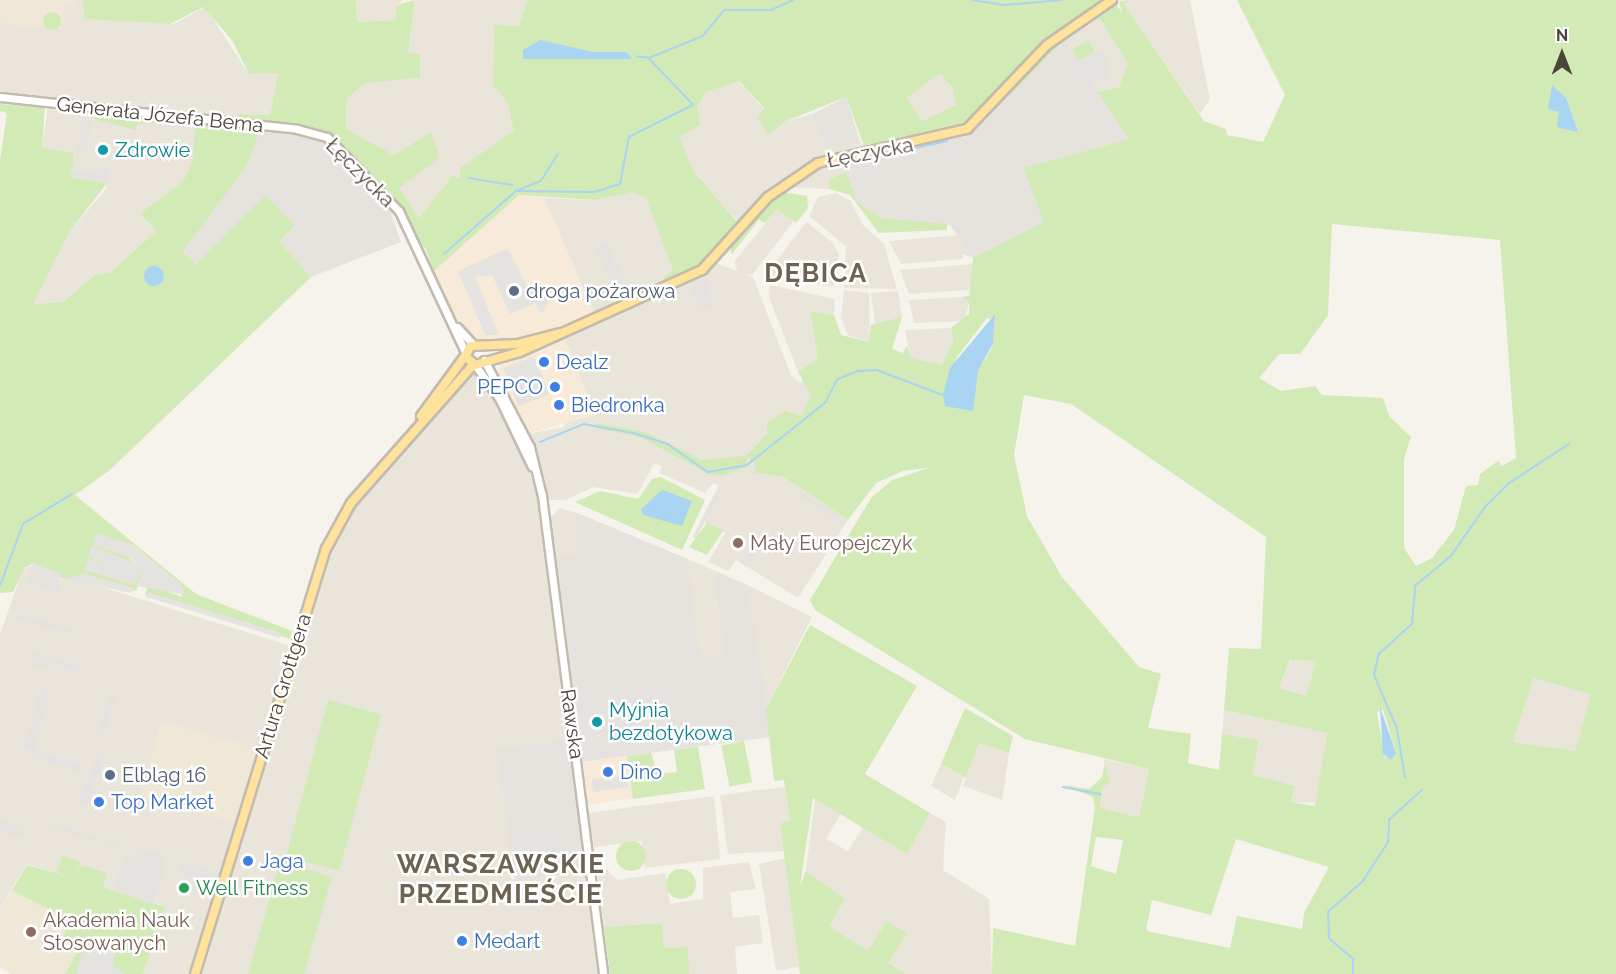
<!DOCTYPE html>
<html>
<head>
<meta charset="utf-8">
<style>
	body { margin:0 }
	#map { position:relative; width:1616px; height:974px; overflow:hidden; background:#f6f3ec; font-family:Raleway,sans-serif }
	div>[style] { position:absolute }
	.residential>* { inset:0; background:#eae5da }
	.commercial>* { inset:0; background:#f7ead8; transform-origin:0 0 }
	.industrial>* { inset:0; background:#e6e2dd; transform-origin:0 0 }
	.education>* { inset:0; background:#efe8d6; transform-origin:0 0 }
	.green>* { inset:0; background:#d2eab5; transform-origin:0 0 }
	.round { border-radius:50% }
	.parking>* { inset:0; background:#e5e3e0; transform-origin:0 0 }
	.water>* { inset:0; background:#a9d4f2 }
	.stream>* { height:1.5px; margin:-0.75px; padding:0 0.75px; transform-origin:0.75px; border-radius:0.75px; background:#a9d4f2 }
	.roads { filter:drop-shadow(2px 0 #c2bbae) drop-shadow(-2px 0 #c2bbae) drop-shadow(0 2px #c2bbae) drop-shadow(0 -2px #c2bbae) }
	.minor>* { height:7px; margin:-3.5px; padding:0 3.5px; transform-origin:3.5px; border-radius:3.5px; background:#fff }
	.major>* { height:8px; margin:-4px; padding:0 4px; transform-origin:4px; border-radius:4px; background:#ffe39c }
	.dots>* { width:16px; height:16px; translate:-50% -50%; box-sizing:border-box; border:3px solid #fff; border-radius:50% }
	span { translate:-50% -50%; white-space:nowrap; text-align:center; line-height:1.15; -webkit-text-stroke:5px #fff; paint-order:stroke }
	.street-label { font-size:20px; color:#4b4439 }
	.culture-label { font-size:20px; color:#0d838f }
	.left { translate:0 -50%; text-align:left }
	.service-label { font-size:20px; color:#4e5e75 }
	.shop-label { font-size:20px; color:#366cbe }
	.right { translate:-100% -50%; text-align:right }
	.education-label { font-size:20px; color:#785e54 }
	.leisure-label { font-size:20px; color:#27864d }
	.district-label { font-size:26px; color:#6e6250; font-weight:700; letter-spacing:1.5px }
	.north { position:absolute; left:1532px; top:24px; width:60px; height:60px; -webkit-text-stroke:4px #fff; paint-order:stroke; rotate:0deg; font-size:16px; font-weight:700; line-height:24px; text-align:center; color:#4b4439 }
	.north::after { content:''; display:block; margin:auto; width:21px; height:27px; background:#4b4439; clip-path:polygon(50% 0,100% 100%,50% 72%,0 100%) }
</style>
</head>
<body>
<div id="map">
	<div class="residential">
		<div style="clip-path:polygon(0 0,83px 0,84px 19px,173px 24px,205px 7px,249px 74px,278px 72px,270px 115px,237px 114px,236px 122px,0 94px)"></div>
		<div style="clip-path:polygon(356px 0,403px 0,397px 5px,397px 20px,357px 22px)"></div>
		<div style="clip-path:polygon(415px 0,527px 0,519px 26px,494px 26px,493px 85px,508px 104px,515px 131px,461px 168px,460px 178px,451px 177px,419px 218px,398px 188px,440px 158px,430px 133px,394px 155px,346px 129px,346px 99px,364px 83px,420px 78px,408px 54px)"></div>
		<div style="clip-path:polygon(1130px 0,1190px 0,1210px 99px,1200px 114px,1124px 4px)"></div>
		<div style="clip-path:polygon(1099px 17px,1129px 64px,1119px 87px,1097px 92px,1063px 40px)"></div>
		<div style="clip-path:polygon(940px 72px,952px 87px,956px 105px,922px 121px,907px 98px)"></div>
		<div style="clip-path:polygon(738px 81px,764px 109px,786px 121px,812px 114px,827px 147px,864px 144px,866px 151px,804px 168px,760px 201px,741px 226px,693px 170px,678px 136px,699px 125px,697px 108px,706px 92px)"></div>
		<div style="clip-path:polygon(48px 105px,195px 122px,193px 159px,183px 182px,140px 213px,156px 231px,111px 272px,95px 275px,63px 302px,32px 304px,70px 231px,106px 189px,106px 183px,70px 177px,74px 153px,42px 148px)"></div>
		<div style="clip-path:polygon(841px 159px,846px 172px,829px 179px,829px 189px,790px 187px,808px 171px)"></div>
		<div style="clip-path:polygon(632px 192px,646px 197px,673px 270px,666px 284px,595px 315px,544px 198px,596px 200px)"></div>
		<div style="clip-path:polygon(836px 193px,850px 200px,863px 225px,884px 244px,897px 289px,844px 288px,846px 246px,809px 216px,818px 197px)"></div>
		<div style="clip-path:polygon(777px 209px,794px 221px,752px 275px,738px 273px,734px 262px)"></div>
		<div style="clip-path:polygon(806px 222px,832px 242px,839px 255px,833px 287px,766px 275px)"></div>
		<div style="clip-path:polygon(958px 235px,973px 258px,963px 254px,963px 259px,901px 264px,889px 241px)"></div>
		<div style="clip-path:polygon(716px 263px,753px 277px,791px 375px,800px 383px,805px 378px,811px 394px,802px 417px,768px 433px,755px 473px,783px 477px,848px 520px,798px 598px,736px 560px,729px 571px,708px 562px,725px 533px,704px 522px,720px 486px,713px 483px,705px 493px,659px 473px,662px 467px,654px 463px,638px 494px,593px 487px,566px 500px,550px 500px,526px 434px,564px 427px,564px 336px)"></div>
		<div style="clip-path:polygon(974px 264px,969px 290px,909px 294px,900px 270px)"></div>
		<div style="clip-path:polygon(770px 285px,835px 299px,834px 315px,810px 311px,818px 358px,798px 372px,769px 297px)"></div>
		<div style="clip-path:polygon(844px 290px,869px 293px,870px 342px,848px 335px,841px 318px)"></div>
		<div style="clip-path:polygon(898px 291px,902px 317px,875px 325px,871px 293px)"></div>
		<div style="clip-path:polygon(961px 297px,969px 302px,965px 321px,914px 323px,909px 300px)"></div>
		<div style="clip-path:polygon(951px 328px,953px 341px,942px 365px,911px 358px,905px 330px)"></div>
		<div style="clip-path:polygon(471px 370px,478px 372px,496px 396px,537px 492px,571px 739px,511px 749px,511px 879px,589px 871px,601px 974px,199px 974px,333px 541px,351px 510px)"></div>
		<div style="clip-path:polygon(559px 508px,575px 512px,576px 556px,553px 558px,550px 519px)"></div>
		<div style="clip-path:polygon(688px 559px,713px 570px,723px 654px,698px 657px)"></div>
		<div style="clip-path:polygon(31px 566px,59px 580px,73px 578px,291px 646px,192px 974px,143px 974px,164px 906px,27px 864px,0 908px,0 634px,23px 569px)"></div>
		<div style="clip-path:polygon(747px 585px,812px 617px,766px 709px,753px 626px)"></div>
		<div style="clip-path:polygon(1291px 660px,1316px 661px,1306px 696px,1279px 688px)"></div>
		<div style="clip-path:polygon(1533px 677px,1591px 694px,1575px 751px,1513px 742px)"></div>
		<div style="clip-path:polygon(1224px 710px,1327px 733px,1325px 745px,1359px 753px,1327px 803px,1291px 802px,1295px 786px,1251px 775px,1259px 740px,1222px 734px)"></div>
		<div style="clip-path:polygon(979px 743px,1009px 753px,1002px 800px,963px 786px)"></div>
		<div style="clip-path:polygon(1103px 759px,1149px 769px,1139px 817px,1100px 808px,1102px 786px,1110px 783px)"></div>
		<div style="clip-path:polygon(941px 764px,964px 777px,955px 800px,931px 786px)"></div>
		<div style="clip-path:polygon(785px 787px,790px 821px,780px 823px,784px 851px,728px 854px,720px 795px)"></div>
		<div style="clip-path:polygon(714px 796px,720px 859px,645px 868px,642px 841px,594px 847px,588px 813px)"></div>
		<div style="clip-path:polygon(815px 799px,841px 814px,826px 839px,848px 851px,863px 827px,907px 854px,930px 813px,946px 822px,943px 870px,989px 899px,992px 974px,906px 974px,888px 963px,906px 933px,868px 951px,828px 926px,845px 899px,806px 871px)"></div>
		<div style="clip-path:polygon(595px 856px,617px 880px,665px 873px,670px 904px,703px 899px,703px 868px,749px 862px,756px 889px,730px 892px,733px 918px,759px 915px,763px 943px,735px 947px,737px 974px,689px 974px,664px 949px,662px 923px,604px 927px)"></div>
		<div style="clip-path:polygon(785px 858px,799px 967px,776px 970px,759px 864px)"></div>
	</div>
	<div class="commercial">
		<div style="clip-path:polygon(519px 195px,544px 198px,595px 315px,527px 341px,477px 343px,451px 317px,433px 272px)"></div>
		<div style="clip-path:polygon(564px 336px,595px 415px,526px 434px,498px 373px,501px 365px)"></div>
		<div style="left:627px;top:756px;width:43px;height:47px;rotate:82deg"></div>
	</div>
	<div class="industrial">
		<div style="clip-path:polygon(1064px 41px,1129px 139px,1025px 168px,1043px 222px,973px 258px,950px 225px,881px 218px,857px 202px,841px 159px,966px 133px)"></div>
		<div style="clip-path:polygon(846px 97px,861px 144px,826px 147px,812px 114px)"></div>
		<div style="clip-path:polygon(261px 128px,313px 134px,333px 144px,386px 199px,401px 242px,311px 277px,279px 241px,295px 225px,210px 253px,195px 264px,183px 250px,247px 166px)"></div>
		<div style="clip-path:polygon(575px 512px,688px 559px,699px 657px,723px 654px,713px 570px,747px 585px,772px 737px,581px 762px,553px 558px,576px 556px)"></div>
		<div style="left:571px;top:739px;width:133px;height:75px;rotate:82deg"></div>
	</div>
	<div class="education">
		<div style="clip-path:polygon(0 0,74px 0,74px 5px,65px 5px,62px 30px,0 23px)"></div>
		<div style="left:161px;top:721px;width:99px;height:78px;rotate:16deg"></div>
		<div style="clip-path:polygon(12px 890px,69px 920px,78px 949px,65px 974px,11px 974px,0 967px,0 909px)"></div>
	</div>
	<div class="green">
		<div style="clip-path:polygon(evenodd,83px 0,356px 0,357px 22px,396px 20px,396px 5px,415px 0,408px 53px,420px 54px,420px 78px,365px 83px,346px 99px,346px 129px,394px 155px,431px 132px,440px 158px,399px 188px,419px 218px,452px 176px,460px 178px,460px 168px,514px 131px,508px 104px,493px 85px,494px 25px,519px 26px,527px 0,1108px 0,1057px 34px,969px 126px,866px 151px,846px 97px,786px 121px,768px 135px,758px 118px,764px 108px,739px 81px,706px 92px,697px 108px,700px 125px,679px 137px,693px 170px,737px 222px,710px 254px,714px 258px,666px 284px,663px 277px,673px 270px,646px 198px,632px 192px,596px 200px,519px 195px,433px 272px,426px 249px,415px 240px,396px 203px,337px 140px,312px 128px,236px 122px,237px 114px,270px 115px,278px 73px,249px 74px,232px 40px,203px 7px,170px 24px,84px 19px,83px 0,940px 73px,952px 87px,956px 105px,922px 121px,907px 98px,940px 73px)"></div>
		<div style="clip-path:polygon(evenodd,1130px 0,1124px 4px,1204px 121px,1226px 129px,1227px 135px,1263px 142px,1285px 95px,1237px 0,1616px 0,1616px 974px,992px 974px,993px 928px,1075px 946px,1095px 807px,1093px 797px,1064px 785px,1089px 789px,1102px 777px,1105px 763px,1110px 783px,1102px 787px,1100px 808px,1139px 817px,1149px 769px,1025px 739px,815px 610px,810px 600px,871px 498px,892px 480px,931px 467px,903px 471px,876px 483px,848px 520px,783px 477px,755px 473px,755px 462px,747px 457px,746px 467px,722px 476px,709px 474px,640px 437px,596px 428px,596px 423px,645px 432px,702px 460px,746px 456px,768px 433px,766px 424px,785px 411px,802px 416px,811px 394px,798px 372px,818px 358px,810px 311px,834px 315px,841px 335px,869px 342px,871px 325px,902px 317px,892px 349px,903px 353px,907px 346px,911px 358px,942px 365px,953px 341px,951px 328px,969px 314px,969px 302px,961px 297px,969px 296px,973px 258px,1043px 222px,1024px 168px,1129px 139px,1097px 92px,1119px 87px,1128px 64px,1099px 17px,1064px 40px,1014px 91px,1008px 91px,1047px 48px,1114px 1px,1122px 13px,1119px 1px,1130px 0,1332px 224px,1500px 240px,1516px 458px,1502px 466px,1498px 461px,1480px 474px,1478px 485px,1466px 486px,1454px 530px,1432px 558px,1416px 566px,1404px 548px,1404px 459px,1411px 437px,1389px 416px,1383px 398px,1322px 395px,1315px 386px,1281px 391px,1259px 378px,1279px 354px,1300px 354px,1328px 315px,1332px 224px,1130px 0,995px 318px,991px 349px,978px 371px,972px 405px,943px 395px,957px 357px,986px 319px,995px 318px,1130px 0,1024px 395px,1071px 404px,1266px 537px,1261px 649px,1229px 648px,1224px 710px,1327px 733px,1315px 806px,1291px 802px,1295px 786px,1252px 775px,1259px 740px,1222px 734px,1219px 770px,1188px 763px,1191px 734px,1148px 728px,1161px 674px,1139px 667px,1115px 639px,1062px 577px,1027px 516px,1014px 455px,1024px 395px,1130px 0,1290px 660px,1316px 661px,1306px 696px,1279px 688px,1290px 660px,1130px 0,1533px 678px,1591px 694px,1575px 751px,1513px 742px,1533px 678px,1130px 0,1383px 709px,1396px 753px,1385px 758px,1377px 712px,1383px 709px,1130px 0,1096px 837px,1123px 840px,1116px 874px,1091px 866px,1096px 837px,1130px 0,1236px 839px,1329px 867px,1304px 913px,1302px 929px,1237px 916px,1230px 948px,1146px 931px,1152px 900px,1211px 915px,1236px 839px)"></div>
		<div class="round" style="left:43px;top:12px;width:18px;height:18px"></div>
		<div style="left:1088px;top:40px;width:13px;height:19px;rotate:58deg"></div>
		<div style="clip-path:polygon(0 104px,45px 106px,42px 148px,74px 153px,71px 177px,107px 183px,70px 231px,33px 304px,63px 302px,95px 275px,111px 272px,156px 231px,140px 213px,183px 182px,193px 159px,195px 122px,261px 128px,247px 166px,183px 251px,196px 264px,266px 195px,295px 225px,279px 241px,311px 277px,110px 470px,75px 495px,196px 594px,292px 631px,290px 639px,145px 595px,148px 584px,182px 597px,182px 586px,132px 544px,93px 545px,128px 556px,136px 565px,92px 546px,89px 557px,132px 572px,88px 559px,133px 585px,138px 571px,144px 570px,136px 591px,85px 574px,63px 579px,34px 563px,24px 568px,13px 592px,0 593px,0 160px,7px 113px,0 111px)"></div>
		<div style="clip-path:polygon(95px 112px,172px 121px,173px 122px,137px 124px,136px 130px,94px 119px)"></div>
		<div style="clip-path:polygon(846px 172px,857px 202px,881px 218px,947px 224px,947px 230px,879px 233px,850px 195px,829px 189px,829px 179px)"></div>
		<div style="clip-path:polygon(781px 192px,807px 196px,808px 208px,796px 223px,777px 209px,765px 223px,759px 220px,732px 254px,730px 249px,760px 209px)"></div>
		<div style="clip-path:polygon(661px 477px,705px 500px,682px 550px,575px 502px,600px 491px,638px 499px,652px 479px)"></div>
		<div style="clip-path:polygon(707px 523px,723px 531px,707px 555px,689px 547px)"></div>
		<div style="clip-path:polygon(810px 625px,917px 686px,865px 774px,930px 813px,913px 843px,907px 854px,813px 798px,800px 886px,806px 871px,845px 899px,829px 926px,868px 951px,887px 921px,907px 933px,888px 963px,906px 974px,800px 974px,780px 823px,790px 821px,784px 780px,774px 781px,766px 709px)"></div>
		<div style="left:328px;top:700px;width:55px;height:162px;rotate:15deg"></div>
		<div style="clip-path:polygon(965px 708px,1013px 736px,1009px 753px,979px 743px,966px 778px,941px 764px)"></div>
		<div style="left:744px;top:741px;width:42px;height:23px;rotate:79deg"></div>
		<div style="clip-path:polygon(698px 747px,705px 789px,633px 799px,627px 756px,651px 753px,658px 774px,677px 772px,674px 750px)"></div>
		<div class="round" style="left:616px;top:841px;width:30px;height:30px"></div>
		<div style="clip-path:polygon(62px 856px,81px 862px,75px 879px,81px 865px,107px 873px,103px 887px,165px 907px,143px 974px,65px 974px,78px 950px,63px 941px,69px 920px,12px 890px,27px 865px,71px 877px,57px 872px)"></div>
		<div style="clip-path:polygon(280px 861px,332px 877px,304px 974px,248px 974px)"></div>
		<div class="round" style="left:666px;top:869px;width:30px;height:30px"></div>
		<div style="clip-path:polygon(662px 923px,664px 948px,688px 947px,689px 974px,610px 974px,604px 927px)"></div>
	</div>
	<div class="parking">
		<div class="round" style="left:1082px;top:53px;width:28px;height:28px"></div>
		<div style="left:81px;top:119px;width:10px;height:33px;rotate:6deg"></div>
		<div style="clip-path:polygon(954px 146px,964px 150px,961px 155px,927px 163px,924px 153px)"></div>
		<div style="clip-path:polygon(96px 167px,109px 169px,107px 183px,70px 177px,72px 169px,92px 174px)"></div>
		<div style="clip-path:polygon(607px 242px,614px 257px,610px 264px,616px 262px,626px 282px,614px 288px,595px 246px)"></div>
		<div style="clip-path:polygon(508px 248px,532px 297px,528px 288px,539px 283px,549px 304px,541px 314px,535px 303px,510px 314px,492px 275px,475px 277px,499px 335px,485px 335px,458px 271px)"></div>
		<div style="clip-path:polygon(707px 278px,709px 291px,702px 296px,710px 293px,714px 304px,701px 309px,690px 288px)"></div>
		<div style="left:534px;top:356px;width:41px;height:33px;rotate:68deg"></div>
		<div style="left:719px;top:485px;width:4px;height:58px;rotate:27deg"></div>
		<div style="left:799px;top:490px;width:49px;height:5px;rotate:32deg"></div>
		<div style="clip-path:polygon(96px 533px,131px 544px,182px 585px,186px 595px,136px 586px,143px 570px,133px 585px,84px 570px,88px 559px,132px 572px,88px 557px,92px 546px,137px 564px,128px 556px,93px 545px)"></div>
		<div style="clip-path:polygon(757px 540px,764px 544px,752px 567px,746px 567px,740px 562px)"></div>
		<div style="clip-path:polygon(33px 563px,61px 574px,58px 593px,27px 583px,28px 577px,54px 585px,29px 574px)"></div>
		<div style="clip-path:polygon(85px 574px,134px 588px,132px 593px,63px 579px)"></div>
		<div style="left:147px;top:592px;width:140px;height:5px;rotate:17deg"></div>
		<div style="clip-path:polygon(17px 613px,72px 630px,71px 634px,15px 619px)"></div>
		<div style="clip-path:polygon(34px 652px,81px 666px,80px 673px,48px 662px,46px 669px,31px 665px)"></div>
		<div style="clip-path:polygon(41px 687px,48px 687px,50px 696px,34px 750px,83px 766px,81px 773px,32px 757px,33px 751px,22px 746px,37px 718px,32px 715px)"></div>
		<div style="clip-path:polygon(110px 693px,116px 694px,104px 735px,97px 734px)"></div>
		<div style="clip-path:polygon(100px 750px,105px 753px,89px 804px,76px 806px)"></div>
		<div style="clip-path:polygon(623px 769px,629px 787px,593px 792px,592px 779px,623px 775px)"></div>
		<div style="clip-path:polygon(0 818px,24px 826px,25px 839px,0 831px)"></div>
		<div style="clip-path:polygon(53px 821px,112px 844px,123px 843px,122px 849px,51px 827px)"></div>
		<div style="left:553px;top:831px;width:20px;height:43px;rotate:81deg"></div>
		<div style="left:136px;top:847px;width:30px;height:12px;rotate:17deg"></div>
		<div style="left:125px;top:856px;width:42px;height:36px;rotate:19deg"></div>
		<div style="clip-path:polygon(180px 860px,218px 872px,216px 879px,206px 876px,203px 882px,180px 875px)"></div>
		<div style="clip-path:polygon(85px 942px,115px 951px,113px 965px,125px 974px,76px 974px)"></div>
	</div>
	<div class="water">
		<div style="clip-path:polygon(540px 40px,593px 52px,626px 52px,633px 59px,523px 59px,523px 50px)"></div>
		<div style="clip-path:polygon(1552px 85px,1566px 98px,1578px 132px,1557px 127px,1559px 112px,1548px 109px)"></div>
		<div class="round" style="left:144px;top:266px;width:20px;height:20px"></div>
		<div style="clip-path:polygon(995px 314px,993px 343px,978px 371px,973px 411px,945px 406px,943px 395px,950px 368px)"></div>
		<div style="clip-path:polygon(662px 490px,692px 501px,682px 526px,643px 515px,641px 509px)"></div>
		<div style="clip-path:polygon(1380px 707px,1396px 753px,1391px 760px,1383px 754px)"></div>
	</div>
	<div class="stream">
		<div style="left:973px;top:0;width:31px;rotate:9deg"></div>
		<div style="left:1004px;top:5px;width:57px;rotate:-5deg"></div>
		<div style="left:649px;top:58px;width:58px;rotate:-22.2deg"></div>
		<div style="left:703px;top:36px;width:33px;rotate:-51deg"></div>
		<div style="left:724px;top:10px;width:47px"></div>
		<div style="left:771px;top:10px;width:24px;rotate:-24deg"></div>
		<div style="left:1015px;top:87px;width:52px;rotate:-47.4deg"></div>
		<div style="left:970px;top:132px;width:55px;rotate:-45deg"></div>
		<div style="left:903px;top:151px;width:45px;rotate:-12.8deg"></div>
		<div style="left:469px;top:178px;width:44px;rotate:9.2deg"></div>
		<div style="left:516px;top:191px;width:27px;rotate:-22deg"></div>
		<div style="left:541px;top:181px;width:31px;rotate:-58deg"></div>
		<div style="left:444px;top:254px;width:96px;rotate:-41.2deg"></div>
		<div style="left:516px;top:191px;width:79px;rotate:0.7deg"></div>
		<div style="left:595px;top:192px;width:26px;rotate:-18deg"></div>
		<div style="left:620px;top:184px;width:48px;rotate:-79.2deg"></div>
		<div style="left:629px;top:137px;width:72px;rotate:-26.6deg"></div>
		<div style="left:693px;top:105px;width:65px;rotate:-133.8deg"></div>
		<div style="left:648px;top:58px;width:11px;rotate:-175deg"></div>
		<div style="left:540px;top:442px;width:48px;rotate:-22.2deg"></div>
		<div style="left:584px;top:424px;width:51px;rotate:10.2deg"></div>
		<div style="left:634px;top:433px;width:36px;rotate:18deg"></div>
		<div style="left:668px;top:444px;width:49px;rotate:35deg"></div>
		<div style="left:708px;top:472px;width:40px;rotate:-10deg"></div>
		<div style="left:747px;top:465px;width:100px;rotate:-38.5deg"></div>
		<div style="left:825px;top:403px;width:27px;rotate:-62deg"></div>
		<div style="left:838px;top:379px;width:22px;rotate:-22deg"></div>
		<div style="left:858px;top:371px;width:19px;rotate:-3deg"></div>
		<div style="left:877px;top:370px;width:71px;rotate:20.7deg"></div>
		<div style="left:0;top:586px;width:66px;rotate:-69.6deg"></div>
		<div style="left:23px;top:524px;width:57px;rotate:-31.5deg"></div>
		<div style="left:1405px;top:778px;width:50px;rotate:-99.3deg"></div>
		<div style="left:1397px;top:729px;width:59px;rotate:-113.1deg"></div>
		<div style="left:1374px;top:675px;width:22px;rotate:-77deg"></div>
		<div style="left:1379px;top:654px;width:45px;rotate:-42.3deg"></div>
		<div style="left:1412px;top:624px;width:38px;rotate:-85deg"></div>
		<div style="left:1415px;top:586px;width:47px;rotate:-39.8deg"></div>
		<div style="left:1451px;top:556px;width:60px;rotate:-55.2deg"></div>
		<div style="left:1485px;top:507px;width:33px;rotate:-45deg"></div>
		<div style="left:1508px;top:484px;width:73px;rotate:-33.3deg"></div>
		<div style="left:1063px;top:787px;width:38px;rotate:11deg"></div>
		<div style="left:1353px;top:974px;width:15px;rotate:-90deg"></div>
		<div style="left:1353px;top:959px;width:31px;rotate:-140deg"></div>
		<div style="left:1329px;top:939px;width:27px;rotate:-92deg"></div>
		<div style="left:1328px;top:912px;width:47px;rotate:-41.5deg"></div>
		<div style="left:1363px;top:881px;width:46px;rotate:-57.3deg"></div>
		<div style="left:1388px;top:842px;width:22px;rotate:-87deg"></div>
		<div style="left:1389px;top:820px;width:45px;rotate:-42.3deg"></div>
	</div>
	<div class="roads">
		<div class="minor">
			<div style="left:0;top:97px;width:299px;rotate:6.1deg"></div>
			<div style="left:297px;top:129px;width:31px;rotate:15deg"></div>
			<div style="left:327px;top:137px;width:103px;rotate:45.8deg"></div>
			<div style="left:399px;top:211px;width:156px;rotate:64.9deg"></div>
			<div style="left:457px;top:327px;width:25px;rotate:47deg"></div>
			<div style="left:484px;top:360px;width:98px;rotate:62.1deg"></div>
			<div style="left:530px;top:447px;width:50px;rotate:76.2deg"></div>
			<div style="left:542px;top:496px;width:482px;rotate:82.7deg"></div>
			<div style="left:475px;top:365px;width:41px;rotate:54deg"></div>
			<div style="left:499px;top:398px;width:76px;rotate:64.4deg"></div>
		</div>
		<div class="major">
			<div style="left:560px;top:333px;width:43px;rotate:165.3deg"></div>
			<div style="left:518px;top:344px;width:47px;rotate:177.6deg"></div>
			<div style="left:471px;top:346px;width:12px;rotate:121deg"></div>
			<div style="left:465px;top:356px;width:13px;rotate:42deg"></div>
			<div style="left:475px;top:365px;width:47px;rotate:-16.1deg"></div>
			<div style="left:520px;top:352px;width:200px;rotate:-24.3deg"></div>
			<div style="left:702px;top:270px;width:98px;rotate:-47.9deg"></div>
			<div style="left:768px;top:197px;width:60px;rotate:-34.2deg"></div>
			<div style="left:818px;top:163px;width:153px;rotate:-12.9deg"></div>
			<div style="left:967px;top:129px;width:116px;rotate:-46.4deg"></div>
			<div style="left:1047px;top:45px;width:79px;rotate:-34.7deg"></div>
			<div style="left:421px;top:416px;width:74px;rotate:-53.7deg"></div>
			<div style="left:195px;top:974px;width:445px;rotate:-72.9deg"></div>
			<div style="left:326px;top:549px;width:52px;rotate:-61.5deg"></div>
			<div style="left:351px;top:503px;width:184px;rotate:-48.5deg"></div>
		</div>
	</div>
	<div class="dots">
		<div style="left:103px;top:150px;background:#0f9aa8"></div>
		<div style="left:514px;top:291px;background:#5c6f8a"></div>
		<div style="left:544px;top:362px;background:#3f7fe0"></div>
		<div style="left:555px;top:387px;background:#3f7fe0"></div>
		<div style="left:559px;top:405px;background:#3f7fe0"></div>
		<div style="left:738px;top:543px;background:#8d6e63"></div>
		<div style="left:597px;top:722px;background:#0f9aa8"></div>
		<div style="left:608px;top:772px;background:#3f7fe0"></div>
		<div style="left:110px;top:775px;background:#5c6f8a"></div>
		<div style="left:99px;top:802px;background:#3f7fe0"></div>
		<div style="left:248px;top:861px;background:#3f7fe0"></div>
		<div style="left:184px;top:888px;background:#2e9e5b"></div>
		<div style="left:31px;top:932px;background:#8d6e63"></div>
		<div style="left:462px;top:941px;background:#3f7fe0"></div>
	</div>
	<div class="street-label">
		<span style="left:160px;top:115px;rotate:6deg">Generała Józefa Bema</span>
		<span style="left:870px;top:153px;rotate:-11deg">Łęczycka</span>
		<span style="left:360px;top:173px;rotate:45deg">Łęczycka</span>
		<span style="left:283px;top:686px;rotate:-73deg">Artura Grottgera</span>
		<span style="left:572px;top:724px;rotate:82deg">Rawska</span>
	</div>
	<div class="culture-label">
		<span class="left" style="left:115px;top:150px">Zdrowie</span>
		<span class="left" style="left:609px;top:722px">Myjnia<br>bezdotykowa</span>
	</div>
	<div class="service-label">
		<span class="left" style="left:526px;top:291px">droga pożarowa</span>
		<span class="left" style="left:122px;top:775px">Elbląg 16</span>
	</div>
	<div class="shop-label">
		<span class="left" style="left:556px;top:362px">Dealz</span>
		<span class="right" style="left:543px;top:387px">PEPCO</span>
		<span class="left" style="left:571px;top:405px">Biedronka</span>
		<span class="left" style="left:620px;top:772px">Dino</span>
		<span class="left" style="left:111px;top:802px">Top Market</span>
		<span class="left" style="left:260px;top:861px">Jaga</span>
		<span class="left" style="left:474px;top:941px">Medart</span>
	</div>
	<div class="education-label">
		<span class="left" style="left:750px;top:543px">Mały Europejczyk</span>
		<span class="left" style="left:43px;top:932px">Akademia Nauk<br>Stosowanych</span>
	</div>
	<div class="leisure-label">
		<span class="left" style="left:196px;top:888px">Well Fitness</span>
	</div>
	<div class="district-label">
		<span style="left:816px;top:274px">DĘBICA</span>
		<span style="left:501px;top:880px">WARSZAWSKIE<br>PRZEDMIEŚCIE</span>
	</div>
	<div class="north">N</div>
</div>
</body>
</html>
